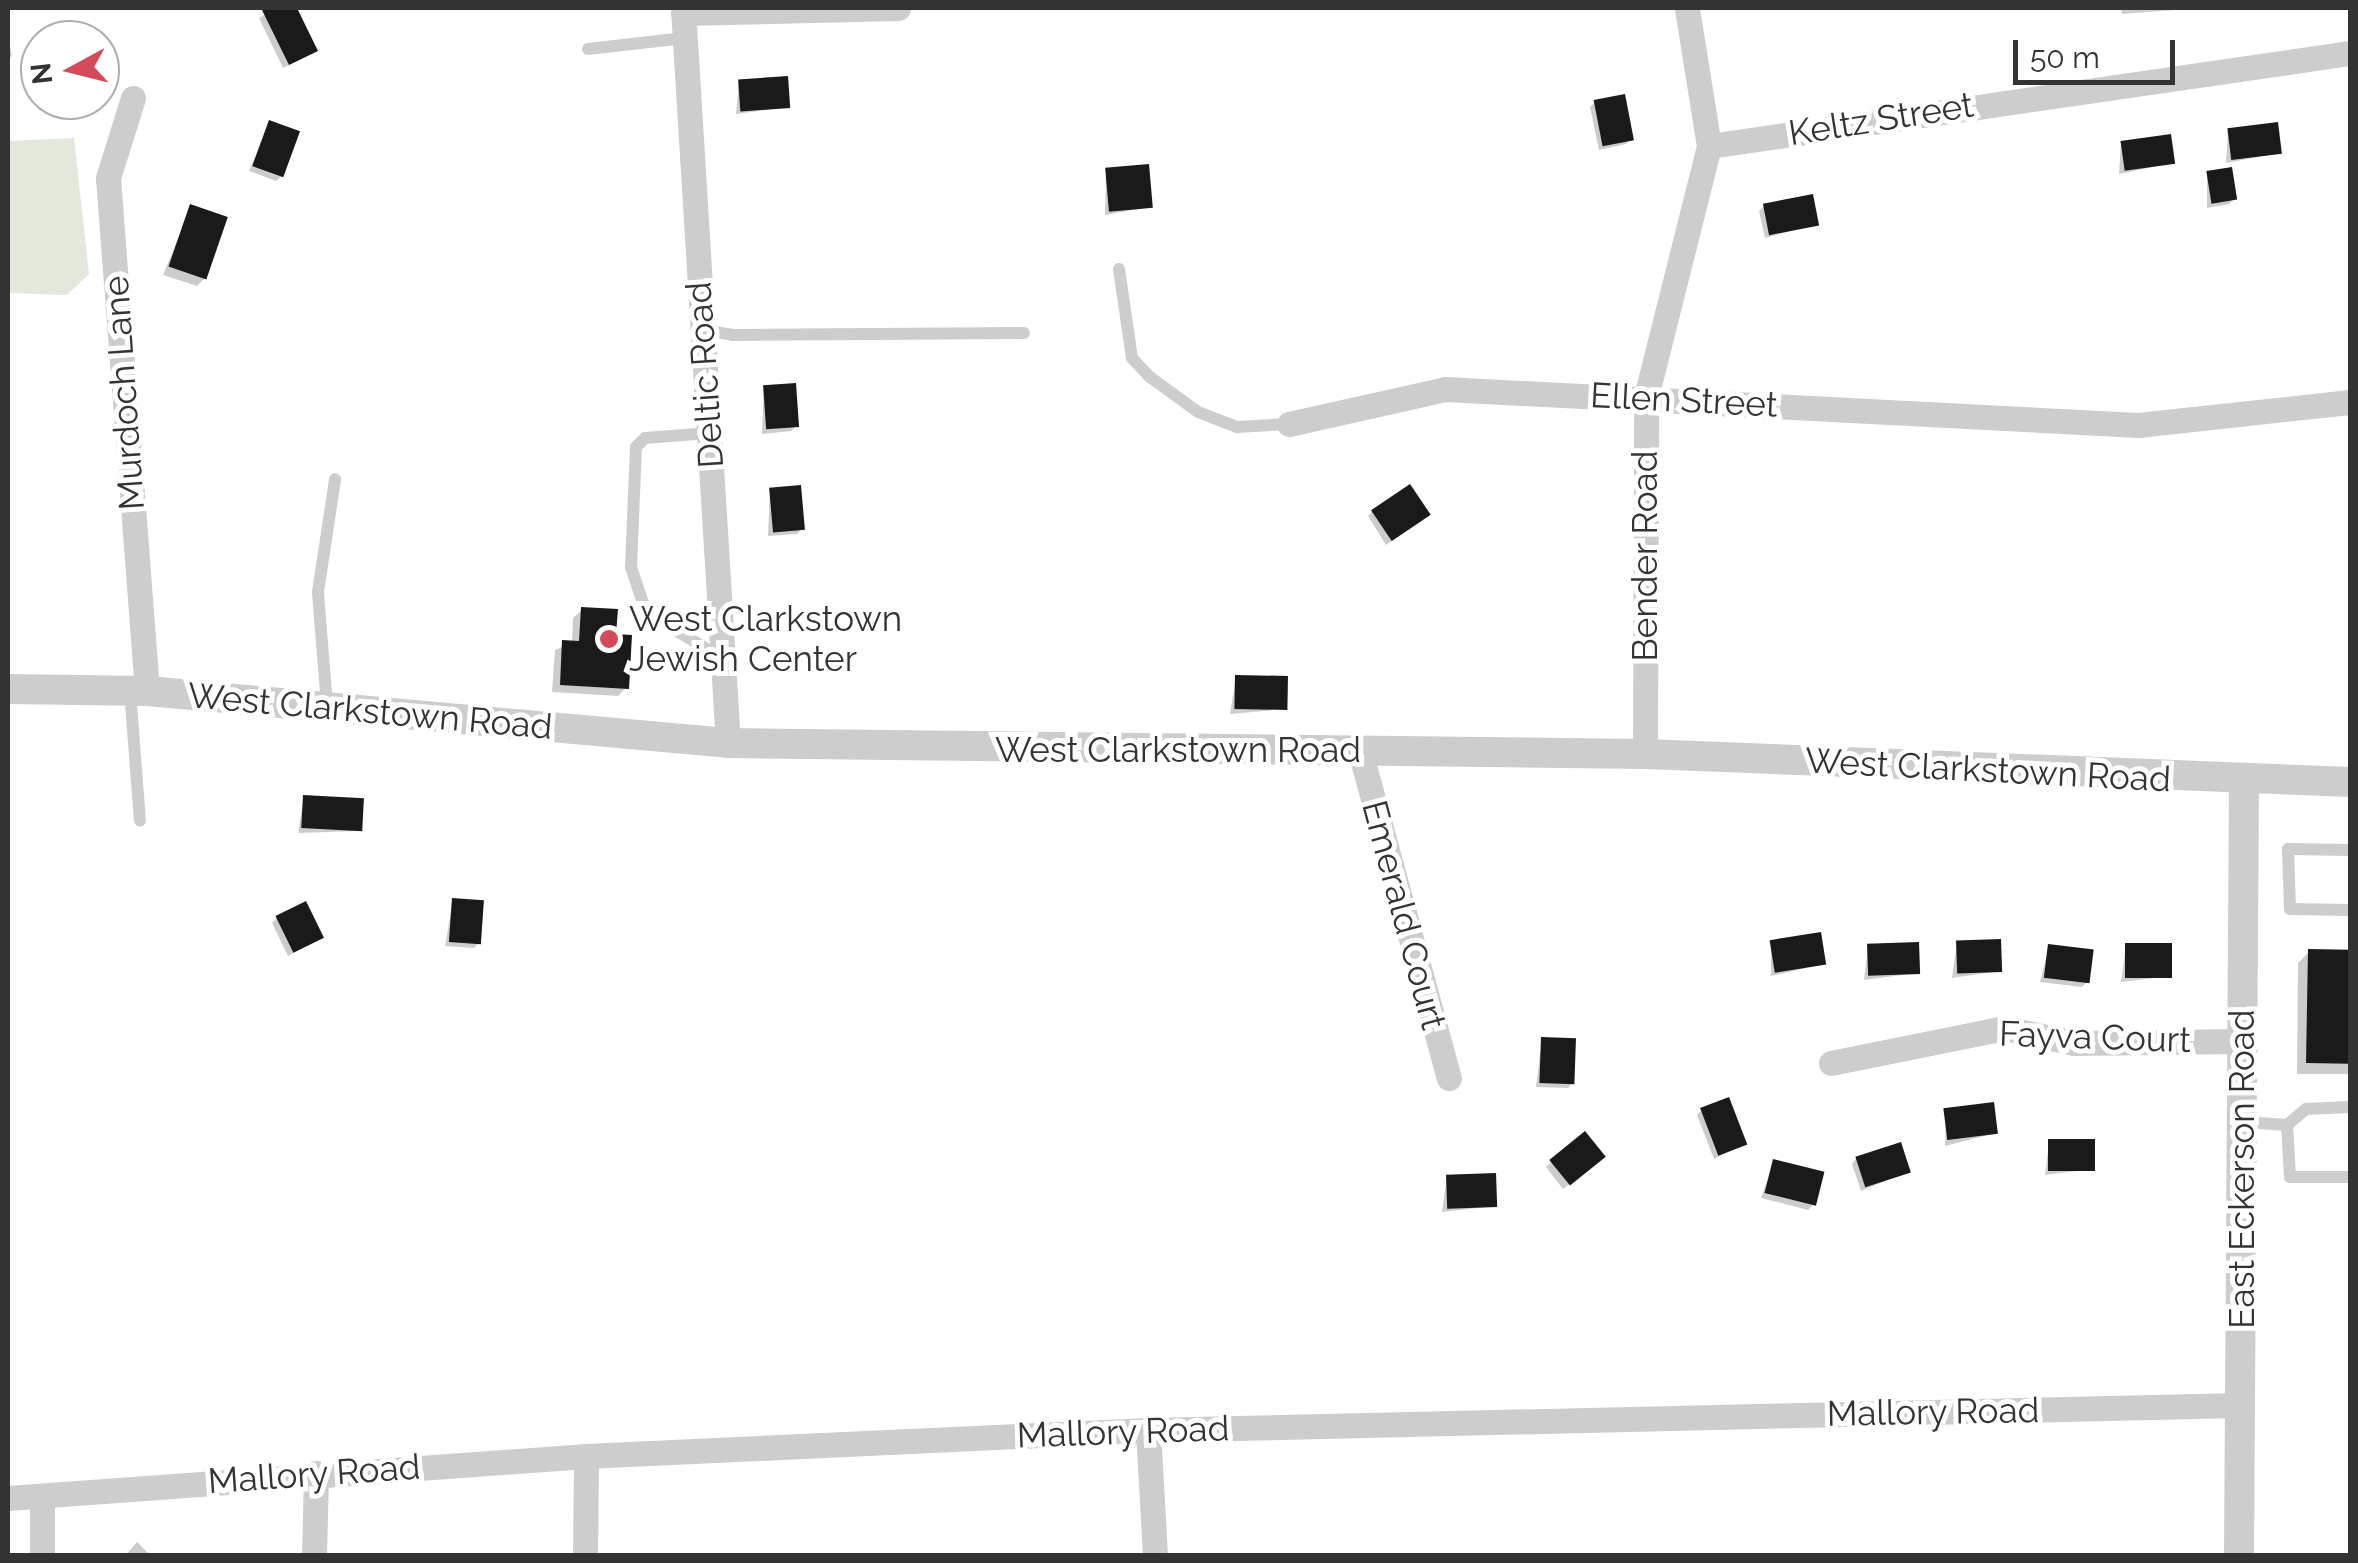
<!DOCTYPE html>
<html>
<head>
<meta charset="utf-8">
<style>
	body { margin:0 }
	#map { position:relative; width:2358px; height:1563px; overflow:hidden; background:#fff; font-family:Raleway,sans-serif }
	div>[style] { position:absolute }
	.green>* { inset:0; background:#e3e8dd }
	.shadow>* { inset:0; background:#0003 }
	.building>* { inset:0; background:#1a1a1a; transform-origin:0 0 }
	.service>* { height:12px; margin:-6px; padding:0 6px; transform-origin:6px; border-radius:6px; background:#cdcdcd }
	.minor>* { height:25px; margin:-12.5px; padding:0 12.5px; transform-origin:12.5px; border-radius:12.5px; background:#cdcdcd }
	.tertiary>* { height:30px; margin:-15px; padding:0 15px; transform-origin:15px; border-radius:15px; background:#cdcdcd }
	.dots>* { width:28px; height:28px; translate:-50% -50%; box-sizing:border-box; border:5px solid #fff; border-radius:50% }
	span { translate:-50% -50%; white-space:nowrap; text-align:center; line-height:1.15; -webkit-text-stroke:10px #fff; paint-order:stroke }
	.street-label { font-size:35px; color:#333 }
	.poi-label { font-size:35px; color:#333 }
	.left { translate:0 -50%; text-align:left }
	.frame { position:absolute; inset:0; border:10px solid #333; pointer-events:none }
	.north { position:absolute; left:20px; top:20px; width:100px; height:100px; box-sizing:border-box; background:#fff; border:2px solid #adadad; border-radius:50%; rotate:263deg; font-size:28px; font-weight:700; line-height:40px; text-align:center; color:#333 }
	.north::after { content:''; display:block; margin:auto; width:35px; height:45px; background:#d34b5a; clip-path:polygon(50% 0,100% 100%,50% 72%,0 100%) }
	.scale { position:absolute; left:2013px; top:40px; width:162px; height:45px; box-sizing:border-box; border:5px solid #333; border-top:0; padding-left:12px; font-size:30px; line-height:35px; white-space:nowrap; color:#333; -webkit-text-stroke:8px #fff; paint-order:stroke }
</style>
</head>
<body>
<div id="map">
	<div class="green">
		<div style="clip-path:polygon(74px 138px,89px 274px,67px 295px,8px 293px,8px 141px)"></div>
	</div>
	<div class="shadow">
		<div style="clip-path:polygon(276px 8px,294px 8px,315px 51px,283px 68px,259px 18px)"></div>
		<div style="clip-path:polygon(2121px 8px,2174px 8px,2174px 10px,2122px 14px)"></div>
		<div style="clip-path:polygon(8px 37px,12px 56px,8px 60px)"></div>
		<div style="clip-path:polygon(739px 81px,787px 107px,736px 114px)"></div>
		<div style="clip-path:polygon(1595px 102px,1631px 139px,1626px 144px,1599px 150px,1590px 107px)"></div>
		<div style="clip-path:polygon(269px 123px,282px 176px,276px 181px,249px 171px)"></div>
		<div style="clip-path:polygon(2228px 130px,2279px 153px,2226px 163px)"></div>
		<div style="clip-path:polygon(2121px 142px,2172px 163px,2119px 174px)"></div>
		<div style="clip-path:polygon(1106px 170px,1150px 207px,1105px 215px)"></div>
		<div style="clip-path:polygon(2207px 173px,2234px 199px,2229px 204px,2207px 208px)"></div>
		<div style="clip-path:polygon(1764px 206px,1816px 224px,1765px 238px,1759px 211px)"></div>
		<div style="clip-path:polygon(191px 207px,205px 278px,197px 286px,163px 275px)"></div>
		<div style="clip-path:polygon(764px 388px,796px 426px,791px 431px,762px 434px)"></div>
		<div style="clip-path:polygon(770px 490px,802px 529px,797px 534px,768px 536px)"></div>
		<div style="clip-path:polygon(1372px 512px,1423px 520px,1386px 545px,1368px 516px)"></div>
		<div style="clip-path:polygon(582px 610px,614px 636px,626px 688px,618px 696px,552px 692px,555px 650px,572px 643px,573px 618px)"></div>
		<div style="clip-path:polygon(1236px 677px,1285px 709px,1230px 714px)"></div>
		<div style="clip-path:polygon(304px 797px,359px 831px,298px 833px)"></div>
		<div style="clip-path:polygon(453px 900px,479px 943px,474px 948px,445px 946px)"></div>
		<div style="clip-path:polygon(277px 918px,321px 937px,288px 956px,272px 923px)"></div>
		<div style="clip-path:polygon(1771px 942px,1823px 964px,1771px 976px)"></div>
		<div style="clip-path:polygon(1957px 943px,1999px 971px,1952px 978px)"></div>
		<div style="clip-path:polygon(2126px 946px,2170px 976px,2121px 982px)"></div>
		<div style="clip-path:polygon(1868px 947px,1918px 973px,1864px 980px)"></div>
		<div style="clip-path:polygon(2049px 947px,2087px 982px,2082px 987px,2040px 982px)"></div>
		<div style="clip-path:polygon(2309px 952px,2350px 952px,2350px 1074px,2297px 1074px,2298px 963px)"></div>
		<div style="clip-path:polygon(1542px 1040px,1573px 1082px,1568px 1088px,1536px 1087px)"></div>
		<div style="clip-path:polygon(1702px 1110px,1744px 1144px,1714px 1159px,1697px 1115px)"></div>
		<div style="clip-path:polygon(1946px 1112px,1996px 1133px,1945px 1146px)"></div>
		<div style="clip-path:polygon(1585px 1135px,1598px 1162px,1563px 1189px,1546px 1167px)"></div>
		<div style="clip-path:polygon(2049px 1142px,2093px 1169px,2045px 1175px)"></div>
		<div style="clip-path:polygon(1856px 1159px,1909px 1171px,1861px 1191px,1852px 1164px)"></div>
		<div style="clip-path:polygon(1774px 1162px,1813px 1205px,1808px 1210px,1761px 1198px)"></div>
		<div style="clip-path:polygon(1447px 1176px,1495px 1206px,1442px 1212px)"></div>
		<div style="clip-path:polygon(137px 1542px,151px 1556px,125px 1556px)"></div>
	</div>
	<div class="building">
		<div style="clip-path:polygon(261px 8px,297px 8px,318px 51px,289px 65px)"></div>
		<div style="left:788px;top:76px;width:32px;height:50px;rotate:86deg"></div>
		<div style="left:1625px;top:94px;width:47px;height:32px;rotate:79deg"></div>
		<div style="left:269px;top:120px;width:33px;height:49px;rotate:20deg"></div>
		<div style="left:2278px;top:122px;width:32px;height:51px;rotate:83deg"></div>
		<div style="left:2171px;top:134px;width:30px;height:51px;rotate:82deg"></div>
		<div style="left:1149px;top:164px;width:44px;height:44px;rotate:85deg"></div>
		<div style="left:2232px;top:167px;width:33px;height:26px;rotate:81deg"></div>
		<div style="left:1813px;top:194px;width:32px;height:51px;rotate:79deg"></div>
		<div style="left:190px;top:204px;width:40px;height:66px;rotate:19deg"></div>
		<div style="left:796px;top:383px;width:44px;height:33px;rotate:86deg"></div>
		<div style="left:1410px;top:484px;width:37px;height:47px;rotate:56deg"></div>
		<div style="left:801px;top:485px;width:45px;height:32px;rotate:85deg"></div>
		<div style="clip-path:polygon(581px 607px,618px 609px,616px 634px,632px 635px,629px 689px,560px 685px,562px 640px,579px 641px)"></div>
		<div style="left:1235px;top:675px;width:53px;height:34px;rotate:1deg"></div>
		<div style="left:303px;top:795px;width:61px;height:33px;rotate:3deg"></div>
		<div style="left:452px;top:898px;width:32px;height:44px;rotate:4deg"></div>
		<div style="left:306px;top:901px;width:41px;height:34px;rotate:64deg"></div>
		<div style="left:1821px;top:932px;width:33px;height:52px;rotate:81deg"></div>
		<div style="left:2001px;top:939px;width:33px;height:45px;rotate:88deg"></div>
		<div style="left:1919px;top:942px;width:32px;height:52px;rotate:88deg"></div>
		<div style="left:2125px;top:943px;width:47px;height:35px"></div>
		<div style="left:2048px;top:944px;width:46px;height:34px;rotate:7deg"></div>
		<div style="left:2308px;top:949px;width:42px;height:114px;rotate:1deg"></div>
		<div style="left:1541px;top:1037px;width:35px;height:46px;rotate:2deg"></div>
		<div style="left:1729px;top:1097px;width:51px;height:31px;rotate:69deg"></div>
		<div style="left:1994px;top:1102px;width:32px;height:51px;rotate:83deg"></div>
		<div style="left:1585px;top:1131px;width:33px;height:46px;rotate:51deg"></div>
		<div style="left:2048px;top:1139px;width:47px;height:32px"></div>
		<div style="left:1901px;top:1142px;width:32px;height:48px;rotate:72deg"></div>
		<div style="left:1773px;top:1159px;width:53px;height:35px;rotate:14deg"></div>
		<div style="left:1496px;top:1173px;width:34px;height:50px;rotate:88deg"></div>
	</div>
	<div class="service">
		<div style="left:588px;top:49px;width:97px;rotate:-6.5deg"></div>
		<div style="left:1119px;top:269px;width:90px;rotate:81.7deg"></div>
		<div style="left:1132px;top:358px;width:26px;rotate:47deg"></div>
		<div style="left:1150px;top:377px;width:59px;rotate:36.1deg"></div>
		<div style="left:1198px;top:412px;width:42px;rotate:21deg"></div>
		<div style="left:1237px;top:427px;width:52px;rotate:-3.3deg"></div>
		<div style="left:702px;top:330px;width:30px;rotate:9deg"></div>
		<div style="left:732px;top:335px;width:292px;rotate:-0.4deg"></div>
		<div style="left:709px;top:433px;width:64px;rotate:175.5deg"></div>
		<div style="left:645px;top:438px;width:13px;rotate:135deg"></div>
		<div style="left:636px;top:447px;width:120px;rotate:92.4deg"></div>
		<div style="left:631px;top:567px;width:47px;rotate:71.6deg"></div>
		<div style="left:646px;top:612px;width:90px;rotate:31.4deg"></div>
		<div style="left:130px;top:691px;width:130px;rotate:85.6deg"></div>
		<div style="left:327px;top:705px;width:113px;rotate:-94.6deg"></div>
		<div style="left:318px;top:592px;width:114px;rotate:-81.4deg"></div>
		<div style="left:2350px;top:850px;width:62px;rotate:-179.1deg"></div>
		<div style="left:2288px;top:849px;width:60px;rotate:88.1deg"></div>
		<div style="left:2290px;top:909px;width:60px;rotate:1deg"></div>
		<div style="left:2244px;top:1122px;width:43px;rotate:4deg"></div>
		<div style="left:2287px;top:1125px;width:25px;rotate:-40deg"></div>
		<div style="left:2306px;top:1109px;width:44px;rotate:-2.6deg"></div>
		<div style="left:2287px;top:1125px;width:52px;rotate:86.7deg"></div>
		<div style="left:2290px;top:1177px;width:60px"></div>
	</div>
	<div class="minor">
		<div style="left:683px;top:8px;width:736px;rotate:86.5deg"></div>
		<div style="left:683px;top:13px;width:215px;rotate:-1.3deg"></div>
		<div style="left:133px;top:98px;width:84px;rotate:107.4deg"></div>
		<div style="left:108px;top:178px;width:514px;rotate:85.65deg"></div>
		<div style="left:1709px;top:146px;width:648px;rotate:-8.26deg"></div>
		<div style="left:1289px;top:424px;width:160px;rotate:-12.6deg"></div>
		<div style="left:1445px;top:389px;width:694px;rotate:2.97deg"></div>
		<div style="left:2138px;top:425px;width:213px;rotate:-6.2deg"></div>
		<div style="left:1360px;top:751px;width:339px;rotate:74.8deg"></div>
		<div style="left:1645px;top:754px;width:357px;rotate:-89.8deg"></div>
		<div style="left:1646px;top:397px;width:259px;rotate:-75.9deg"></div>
		<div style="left:1709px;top:146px;width:140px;rotate:-99.1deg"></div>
		<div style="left:1831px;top:1063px;width:177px;rotate:-11.4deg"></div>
		<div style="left:2004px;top:1028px;width:72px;rotate:12.1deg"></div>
		<div style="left:2074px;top:1043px;width:169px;rotate:-0.7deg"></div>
		<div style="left:1148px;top:1430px;width:126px;rotate:86.8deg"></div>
		<div style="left:8px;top:1498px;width:580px;rotate:-4.16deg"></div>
		<div style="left:586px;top:1456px;width:563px;rotate:-2.65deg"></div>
		<div style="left:1148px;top:1430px;width:1092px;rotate:-1.31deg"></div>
		<div style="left:42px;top:1556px;width:59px;rotate:-90deg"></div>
		<div style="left:314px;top:1556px;width:83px;rotate:-88.6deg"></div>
		<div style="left:585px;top:1556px;width:100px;rotate:-89.4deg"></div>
	</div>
	<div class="tertiary">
		<div style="left:8px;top:689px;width:139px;rotate:0.8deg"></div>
		<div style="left:147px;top:691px;width:583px;rotate:5.11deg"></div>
		<div style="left:728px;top:743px;width:917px;rotate:0.69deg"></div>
		<div style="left:1645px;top:754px;width:706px;rotate:2.27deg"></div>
		<div style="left:2239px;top:1556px;width:774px;rotate:-89.63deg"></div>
	</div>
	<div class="dots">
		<div style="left:609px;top:639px;background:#d34b5a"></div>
	</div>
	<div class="street-label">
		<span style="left:1881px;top:119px;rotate:-9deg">Keltz Street</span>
		<span style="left:705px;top:375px;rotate:-94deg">Deltic Road</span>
		<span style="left:124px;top:393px;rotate:-94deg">Murdoch Lane</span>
		<span style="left:1684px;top:400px;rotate:3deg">Ellen Street</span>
		<span style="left:1645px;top:556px;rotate:-90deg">Bender Road</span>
		<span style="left:370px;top:711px;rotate:5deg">West Clarkstown Road</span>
		<span style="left:1178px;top:750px">West Clarkstown Road</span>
		<span style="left:1988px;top:770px;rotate:3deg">West Clarkstown Road</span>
		<span style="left:1404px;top:915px;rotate:75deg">Emerald Court</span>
		<span style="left:2095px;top:1037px;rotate:2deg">Fayva Court</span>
		<span style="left:2242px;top:1169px;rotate:-90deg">East Eckerson Road</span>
		<span style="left:1933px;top:1412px;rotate:-1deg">Mallory Road</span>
		<span style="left:1123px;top:1432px;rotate:-2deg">Mallory Road</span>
		<span style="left:314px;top:1474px;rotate:-4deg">Mallory Road</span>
	</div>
	<div class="poi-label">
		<span class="left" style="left:629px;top:639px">West Clarkstown<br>Jewish Center</span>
	</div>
	<div class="frame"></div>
	<div class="north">N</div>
	<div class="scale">50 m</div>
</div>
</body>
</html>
